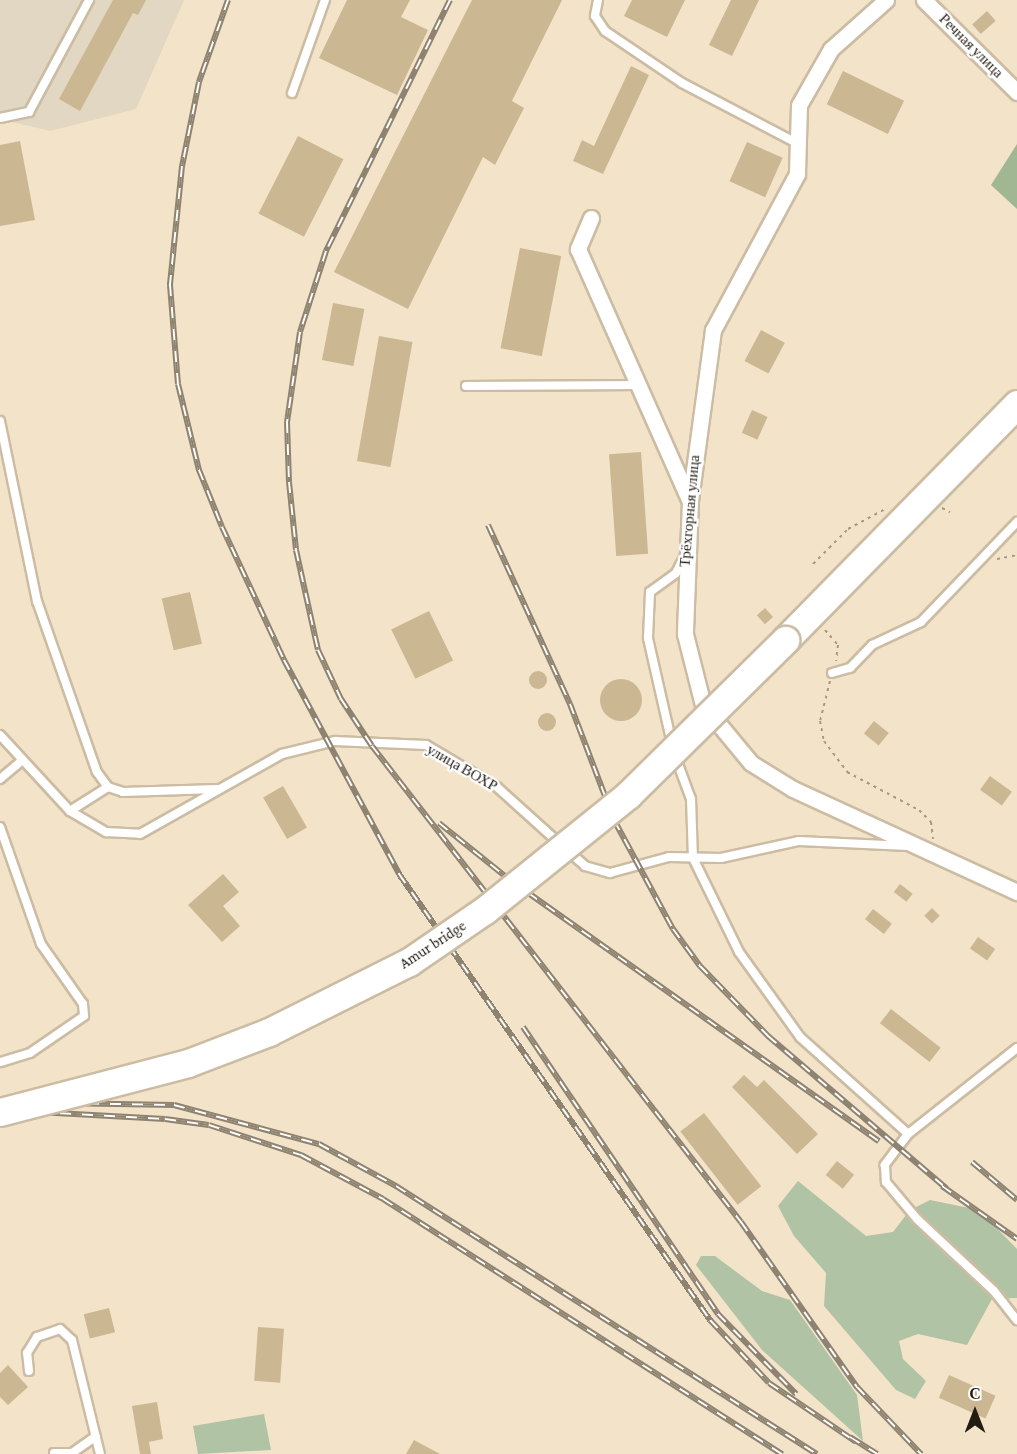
<!DOCTYPE html>
<html>
<head>
<meta charset="utf-8">
<style>
	body { margin:0 }
	#map { position:relative; width:1017px; height:1454px; overflow:hidden; background:#f3e3c9; font-family:"Crimson Pro",serif }
	div>[style] { position:absolute }
	.industrial>* { inset:0; background:#e1d7c2 }
	.green>* { inset:0; background:#b1c3a5 }
	.forest>* { inset:0; background:#a1b693 }
	.building>* { inset:0; background:#ccb793; transform-origin:0 0 }
	.round { border-radius:50% }
	.path>* { height:2px; margin-top:-1px; transform-origin:0; background:repeating-linear-gradient(90deg,#a69986 0 3px,transparent 0 7.5px) }
	.roads { filter:drop-shadow(2px 0 #cbbca3) drop-shadow(-2px 0 #cbbca3) drop-shadow(0 2px #cbbca3) drop-shadow(0 -2px #cbbca3) }
	.lane>* { height:8px; margin:-4px; padding:0 4px; transform-origin:4px; border-radius:4px; background:#fff }
	.street>* { height:15px; margin:-7.5px; padding:0 7.5px; transform-origin:7.5px; border-radius:7.5px; background:#fff }
	.highway>* { height:27px; margin:-13.5px; padding:0 13.5px; transform-origin:13.5px; border-radius:13.5px; background:#fff }
	.rail>* { height:6px; margin-top:-3px; transform-origin:0; background:repeating-linear-gradient(90deg,#fff 0 11px,#8e8371 0 22px); box-sizing:border-box; border-block:2px solid #8e8371 }
	.bridges { filter:drop-shadow(2px 0 #cbbca3) drop-shadow(-2px 0 #cbbca3) drop-shadow(0 2px #cbbca3) drop-shadow(0 -2px #cbbca3) }
	.highway-bridge>* { height:27px; margin:-13.5px; padding:0 13.5px; transform-origin:13.5px; border-radius:13.5px; background:#fff }
	span { translate:-50% -50%; white-space:nowrap; text-align:center; line-height:1.15; -webkit-text-stroke:4.5px #fff; paint-order:stroke }
	.street-label { font-size:15px; color:#221c13 }
	.north { position:absolute; left:945px; top:1382px; width:60px; height:60px; -webkit-text-stroke:4px #fff; paint-order:stroke; rotate:0deg; font-size:16px; font-weight:700; line-height:24px; text-align:center; color:#221c13 }
	.north::after { content:''; display:block; margin:auto; width:21px; height:27px; background:#221c13; clip-path:polygon(50% 0,100% 100%,50% 72%,0 100%) }
</style>
</head>
<body>
<div id="map">
	<div class="industrial">
		<div style="clip-path:polygon(0 0,184px 0,136px 109px,50px 131px,0 119px)"></div>
	</div>
	<div class="green">
		<div style="clip-path:polygon(798px 1181px,866px 1236px,893px 1232px,910px 1210px,930px 1200px,979px 1210px,1017px 1249px,1017px 1298px,992px 1299px,967px 1345px,918px 1334px,899px 1341px,903px 1359px,926px 1381px,915px 1399px,896px 1390px,824px 1306px,826px 1273px,794px 1236px,778px 1206px)"></div>
		<div style="clip-path:polygon(701px 1256px,715px 1256px,762px 1291px,790px 1300px,857px 1395px,863px 1441px,762px 1350px,696px 1265px)"></div>
		<div style="clip-path:polygon(264px 1414px,271px 1450px,198px 1454px,193px 1426px)"></div>
	</div>
	<div class="forest">
		<div style="clip-path:polygon(1017px 144px,1017px 209px,991px 185px)"></div>
	</div>
	<div class="building">
		<div style="clip-path:polygon(113px 0,146px 0,138px 15px,133px 13px,80px 111px,59px 99px)"></div>
		<div style="clip-path:polygon(347px 0,410px 0,401px 17px,428px 30px,397px 95px,319px 58px)"></div>
		<div style="clip-path:polygon(472px 0,562px 0,512px 101px,524px 108px,495px 165px,483px 157px,408px 309px,334px 272px)"></div>
		<div style="clip-path:polygon(632px 0,685px 0,667px 37px,624px 16px)"></div>
		<div style="clip-path:polygon(731px 0,759px 0,732px 56px,709px 45px)"></div>
		<div style="left:987px;top:11px;width:13px;height:20px;rotate:48deg"></div>
		<div style="clip-path:polygon(631px 66px,649px 75px,603px 174px,573px 161px,582px 140px,594px 146px)"></div>
		<div style="left:843px;top:71px;width:68px;height:37px;rotate:26deg"></div>
		<div style="left:298px;top:136px;width:51px;height:87px;rotate:27deg"></div>
		<div style="clip-path:polygon(20px 141px,35px 220px,0 226px,0 145px)"></div>
		<div style="left:747px;top:142px;width:39px;height:43px;rotate:24deg"></div>
		<div style="left:520px;top:248px;width:42px;height:102px;rotate:11deg"></div>
		<div style="left:333px;top:303px;width:32px;height:58px;rotate:11deg"></div>
		<div style="left:761px;top:330px;width:27px;height:35px;rotate:28deg"></div>
		<div style="left:379px;top:336px;width:34px;height:127px;rotate:10deg"></div>
		<div style="left:752px;top:410px;width:17px;height:25px;rotate:24deg"></div>
		<div style="left:641px;top:452px;width:102px;height:32px;rotate:86deg"></div>
		<div style="left:190px;top:592px;width:53px;height:29px;rotate:77deg"></div>
		<div style="left:765px;top:608px;width:12px;height:11px;rotate:48deg"></div>
		<div style="left:429px;top:611px;width:55px;height:42px;rotate:64deg"></div>
		<div class="round" style="left:529px;top:671px;width:18px;height:18px"></div>
		<div class="round" style="left:600px;top:679px;width:42px;height:42px"></div>
		<div class="round" style="left:538px;top:713px;width:18px;height:18px"></div>
		<div style="left:874px;top:721px;width:19px;height:16px;rotate:39deg"></div>
		<div style="left:990px;top:776px;width:27px;height:17px;rotate:36deg"></div>
		<div style="left:283px;top:786px;width:48px;height:23px;rotate:60deg"></div>
		<div style="clip-path:polygon(223px 874px,239px 892px,223px 906px,240px 926px,222px 942px,188px 905px)"></div>
		<div style="left:900px;top:884px;width:16px;height:10px;rotate:38deg"></div>
		<div style="left:932px;top:908px;width:11px;height:11px;rotate:45deg"></div>
		<div style="left:873px;top:909px;width:24px;height:13px;rotate:38deg"></div>
		<div style="left:978px;top:937px;width:21px;height:14px;rotate:35deg"></div>
		<div style="left:891px;top:1009px;width:63px;height:18px;rotate:38deg"></div>
		<div style="clip-path:polygon(744px 1075px,757px 1087px,764px 1080px,818px 1134px,797px 1154px,732px 1087px)"></div>
		<div style="left:704px;top:1113px;width:93px;height:30px;rotate:52deg"></div>
		<div style="left:837px;top:1161px;width:22px;height:18px;rotate:39deg"></div>
		<div style="left:109px;top:1308px;width:25px;height:26px;rotate:76deg"></div>
		<div style="left:258px;top:1327px;width:26px;height:54px;rotate:4deg"></div>
		<div style="clip-path:polygon(8px 1365px,28px 1387px,8px 1405px,0 1397px,0 1373px)"></div>
		<div style="left:949px;top:1375px;width:51px;height:25px;rotate:24deg"></div>
		<div style="clip-path:polygon(157px 1402px,163px 1439px,149px 1442px,151px 1454px,140px 1454px,132px 1406px)"></div>
		<div style="clip-path:polygon(414px 1440px,440px 1454px,406px 1454px)"></div>
	</div>
	<div class="path">
		<div style="left:942px;top:508px;width:9px;rotate:27deg"></div>
		<div style="left:997px;top:559px;width:20px;rotate:-11deg"></div>
		<div style="left:813px;top:564px;width:49px;rotate:-45deg"></div>
		<div style="left:848px;top:529px;width:42px;rotate:-28.4deg"></div>
		<div style="left:825px;top:630px;width:20px;rotate:49deg"></div>
		<div style="left:838px;top:645px;width:16px;rotate:97deg"></div>
		<div style="left:830px;top:681px;width:41px;rotate:104deg"></div>
		<div style="left:820px;top:721px;width:20px;rotate:79deg"></div>
		<div style="left:824px;top:741px;width:39px;rotate:53deg"></div>
		<div style="left:847px;top:772px;width:81px;rotate:27.8deg"></div>
		<div style="left:919px;top:810px;width:17px;rotate:45deg"></div>
		<div style="left:931px;top:822px;width:17px;rotate:83deg"></div>
	</div>
	<div class="roads">
		<div class="lane">
			<div style="left:598px;top:0;width:16px;rotate:101deg"></div>
			<div style="left:595px;top:16px;width:18px;rotate:56deg"></div>
			<div style="left:605px;top:31px;width:93px;rotate:34deg"></div>
			<div style="left:682px;top:83px;width:127px;rotate:27.6deg"></div>
			<div style="left:292px;top:93px;width:99px;rotate:-70.5deg"></div>
			<div style="left:0;top:118px;width:30px;rotate:-12deg"></div>
			<div style="left:29px;top:112px;width:127px;rotate:-61.8deg"></div>
			<div style="left:466px;top:386px;width:173px;rotate:-0.3deg"></div>
			<div style="left:0;top:421px;width:184px;rotate:78.4deg"></div>
			<div style="left:37px;top:601px;width:181px;rotate:70.7deg"></div>
			<div style="left:97px;top:772px;width:19px;rotate:54deg"></div>
			<div style="left:108px;top:787px;width:16px;rotate:18deg"></div>
			<div style="left:123px;top:792px;width:94px;rotate:-1.8deg"></div>
			<div style="left:832px;top:673px;width:19px;rotate:-16deg"></div>
			<div style="left:850px;top:668px;width:32px;rotate:-46deg"></div>
			<div style="left:872px;top:645px;width:54px;rotate:-25.1deg"></div>
			<div style="left:921px;top:622px;width:139px;rotate:-46.2deg"></div>
			<div style="left:0;top:735px;width:103px;rotate:47.4deg"></div>
			<div style="left:70px;top:811px;width:42px;rotate:30.3deg"></div>
			<div style="left:106px;top:832px;width:34px;rotate:3deg"></div>
			<div style="left:140px;top:834px;width:163px;rotate:-29.4deg"></div>
			<div style="left:282px;top:754px;width:55px;rotate:-13.8deg"></div>
			<div style="left:335px;top:741px;width:91px;rotate:2.5deg"></div>
			<div style="left:426px;top:745px;width:82px;rotate:30.6deg"></div>
			<div style="left:497px;top:787px;width:84px;rotate:42.1deg"></div>
			<div style="left:672px;top:744px;width:109px;rotate:-102.8deg"></div>
			<div style="left:648px;top:638px;width:46px;rotate:-87.5deg"></div>
			<div style="left:650px;top:592px;width:32px;rotate:-36deg"></div>
			<div style="left:676px;top:573px;width:20px;rotate:-63deg"></div>
			<div style="left:675px;top:756px;width:46px;rotate:69.6deg"></div>
			<div style="left:691px;top:799px;width:59px;rotate:88.1deg"></div>
			<div style="left:693px;top:858px;width:105px;rotate:63.9deg"></div>
			<div style="left:739px;top:952px;width:105px;rotate:54.3deg"></div>
			<div style="left:800px;top:1037px;width:145px;rotate:41.9deg"></div>
			<div style="left:0;top:779px;width:26px;rotate:-40deg"></div>
			<div style="left:70px;top:811px;width:45px;rotate:-32.3deg"></div>
			<div style="left:0;top:827px;width:124px;rotate:70.7deg"></div>
			<div style="left:41px;top:944px;width:73px;rotate:55deg"></div>
			<div style="left:83px;top:1004px;width:12px;rotate:85deg"></div>
			<div style="left:84px;top:1016px;width:65px;rotate:145.6deg"></div>
			<div style="left:30px;top:1053px;width:31px;rotate:163deg"></div>
			<div style="left:568px;top:851px;width:23px;rotate:41deg"></div>
			<div style="left:585px;top:866px;width:26px;rotate:16deg"></div>
			<div style="left:610px;top:873px;width:61px;rotate:-15.2deg"></div>
			<div style="left:669px;top:857px;width:52px;rotate:1.1deg"></div>
			<div style="left:721px;top:858px;width:80px;rotate:-12.3deg"></div>
			<div style="left:799px;top:841px;width:109px;rotate:2.6deg"></div>
			<div style="left:1017px;top:1048px;width:139px;rotate:141.7deg"></div>
			<div style="left:908px;top:1134px;width:39px;rotate:127deg"></div>
			<div style="left:885px;top:1165px;width:17px;rotate:87deg"></div>
			<div style="left:886px;top:1182px;width:48px;rotate:50deg"></div>
			<div style="left:917px;top:1219px;width:105px;rotate:43.1deg"></div>
			<div style="left:994px;top:1291px;width:37px;rotate:52deg"></div>
			<div style="left:29px;top:1371px;width:18px;rotate:-96deg"></div>
			<div style="left:27px;top:1353px;width:19px;rotate:-58deg"></div>
			<div style="left:37px;top:1337px;width:24px;rotate:-19deg"></div>
			<div style="left:60px;top:1329px;width:16px;rotate:43deg"></div>
			<div style="left:72px;top:1340px;width:117px;rotate:76.2deg"></div>
			<div style="left:54px;top:1453px;width:18px"></div>
			<div style="left:72px;top:1453px;width:29px;rotate:-35deg"></div>
		</div>
		<div class="street">
			<div style="left:886px;top:0;width:74px;rotate:138.3deg"></div>
			<div style="left:831px;top:49px;width:64px;rotate:119.7deg"></div>
			<div style="left:799px;top:105px;width:69px;rotate:91.7deg"></div>
			<div style="left:797px;top:174px;width:177px;rotate:118.3deg"></div>
			<div style="left:713px;top:330px;width:173px;rotate:97.7deg"></div>
			<div style="left:690px;top:501px;width:133px;rotate:92.2deg"></div>
			<div style="left:685px;top:634px;width:73px;rotate:75.8deg"></div>
			<div style="left:703px;top:705px;width:75px;rotate:50.4deg"></div>
			<div style="left:751px;top:763px;width:49px;rotate:31.8deg"></div>
			<div style="left:793px;top:789px;width:247px;rotate:24.7deg"></div>
			<div style="left:924px;top:0;width:131px;rotate:44.7deg"></div>
			<div style="left:591px;top:218px;width:34px;rotate:113deg"></div>
			<div style="left:578px;top:249px;width:274px;rotate:66.1deg"></div>
		</div>
		<div class="highway">
			<div style="left:785px;top:640px;width:331px;rotate:-45.5deg"></div>
		</div>
	</div>
	<div class="rail">
		<div style="left:228px;top:0;width:87px;rotate:109.5deg"></div>
		<div style="left:199px;top:82px;width:86px;rotate:101.4deg"></div>
		<div style="left:182px;top:166px;width:120px;rotate:95.8deg"></div>
		<div style="left:170px;top:285px;width:99px;rotate:85.4deg"></div>
		<div style="left:178px;top:384px;width:89px;rotate:76.3deg"></div>
		<div style="left:199px;top:470px;width:61px;rotate:68deg"></div>
		<div style="left:222px;top:527px;width:147px;rotate:65deg"></div>
		<div style="left:284px;top:660px;width:243px;rotate:61.7deg"></div>
		<div style="left:399px;top:874px;width:544px;rotate:55.11deg"></div>
		<div style="left:710px;top:1320px;width:86px;rotate:46.9deg"></div>
		<div style="left:769px;top:1383px;width:105px;rotate:34.1deg"></div>
		<div style="left:450px;top:0;width:280px;rotate:116.3deg"></div>
		<div style="left:326px;top:251px;width:85px;rotate:107.8deg"></div>
		<div style="left:300px;top:332px;width:91px;rotate:98.2deg"></div>
		<div style="left:287px;top:422px;width:60px;rotate:88.1deg"></div>
		<div style="left:289px;top:482px;width:68px;rotate:84.1deg"></div>
		<div style="left:296px;top:550px;width:102px;rotate:77.6deg"></div>
		<div style="left:318px;top:650px;width:54px;rotate:64.9deg"></div>
		<div style="left:341px;top:699px;width:56px;rotate:56.6deg"></div>
		<div style="left:372px;top:746px;width:602px;rotate:52.22deg"></div>
		<div style="left:741px;top:1222px;width:202px;rotate:54.9deg"></div>
		<div style="left:857px;top:1387px;width:93px;rotate:46.3deg"></div>
		<div style="left:488px;top:525px;width:197px;rotate:65.4deg"></div>
		<div style="left:570px;top:704px;width:124px;rotate:69.2deg"></div>
		<div style="left:614px;top:820px;width:124px;rotate:61.6deg"></div>
		<div style="left:673px;top:929px;width:46px;rotate:53.9deg"></div>
		<div style="left:700px;top:966px;width:98px;rotate:45.8deg"></div>
		<div style="left:768px;top:1036px;width:235px;rotate:40.5deg"></div>
		<div style="left:439px;top:823px;width:91px;rotate:38.8deg"></div>
		<div style="left:510px;top:880px;width:452px;rotate:35.3deg"></div>
		<div style="left:523px;top:1027px;width:347px;rotate:55.8deg"></div>
		<div style="left:718px;top:1314px;width:112px;rotate:45.7deg"></div>
		<div style="left:0;top:1102px;width:174px;rotate:1deg"></div>
		<div style="left:174px;top:1105px;width:150px;rotate:15.1deg"></div>
		<div style="left:319px;top:1144px;width:88px;rotate:28.6deg"></div>
		<div style="left:396px;top:1186px;width:499px;rotate:32.5deg"></div>
		<div style="left:0;top:1118px;width:38px;rotate:-9deg"></div>
		<div style="left:38px;top:1112px;width:127px;rotate:3.2deg"></div>
		<div style="left:165px;top:1119px;width:44px;rotate:7.8deg"></div>
		<div style="left:209px;top:1125px;width:97px;rotate:18.1deg"></div>
		<div style="left:301px;top:1155px;width:93px;rotate:28.2deg"></div>
		<div style="left:383px;top:1199px;width:474px;rotate:32.6deg"></div>
		<div style="left:972px;top:1162px;width:59px;rotate:40.2deg"></div>
		<div style="left:942px;top:1186px;width:92px;rotate:35.2deg"></div>
		<div style="left:850px;top:1437px;width:32px;rotate:32deg"></div>
	</div>
	<div class="bridges">
		<div class="highway-bridge">
			<div style="left:0;top:1112px;width:194px;rotate:-14.6deg"></div>
			<div style="left:188px;top:1063px;width:87px;rotate:-20.9deg"></div>
			<div style="left:269px;top:1032px;width:157px;rotate:-26.6deg"></div>
			<div style="left:409px;top:962px;width:92px;rotate:-34.4deg"></div>
			<div style="left:485px;top:910px;width:184px;rotate:-38.8deg"></div>
			<div style="left:628px;top:795px;width:221px;rotate:-44.6deg"></div>
		</div>
	</div>
	<div class="street-label">
		<span style="left:971px;top:46px;rotate:45deg">Речная улица</span>
		<span style="left:690px;top:511px;rotate:-85deg">Трёхгорная улица</span>
		<span style="left:462px;top:768px;rotate:30deg">улица ВОХР</span>
		<span style="left:433px;top:945px;rotate:-33deg">Amur bridge</span>
	</div>
	<div class="north">С</div>
</div>
</body>
</html>
